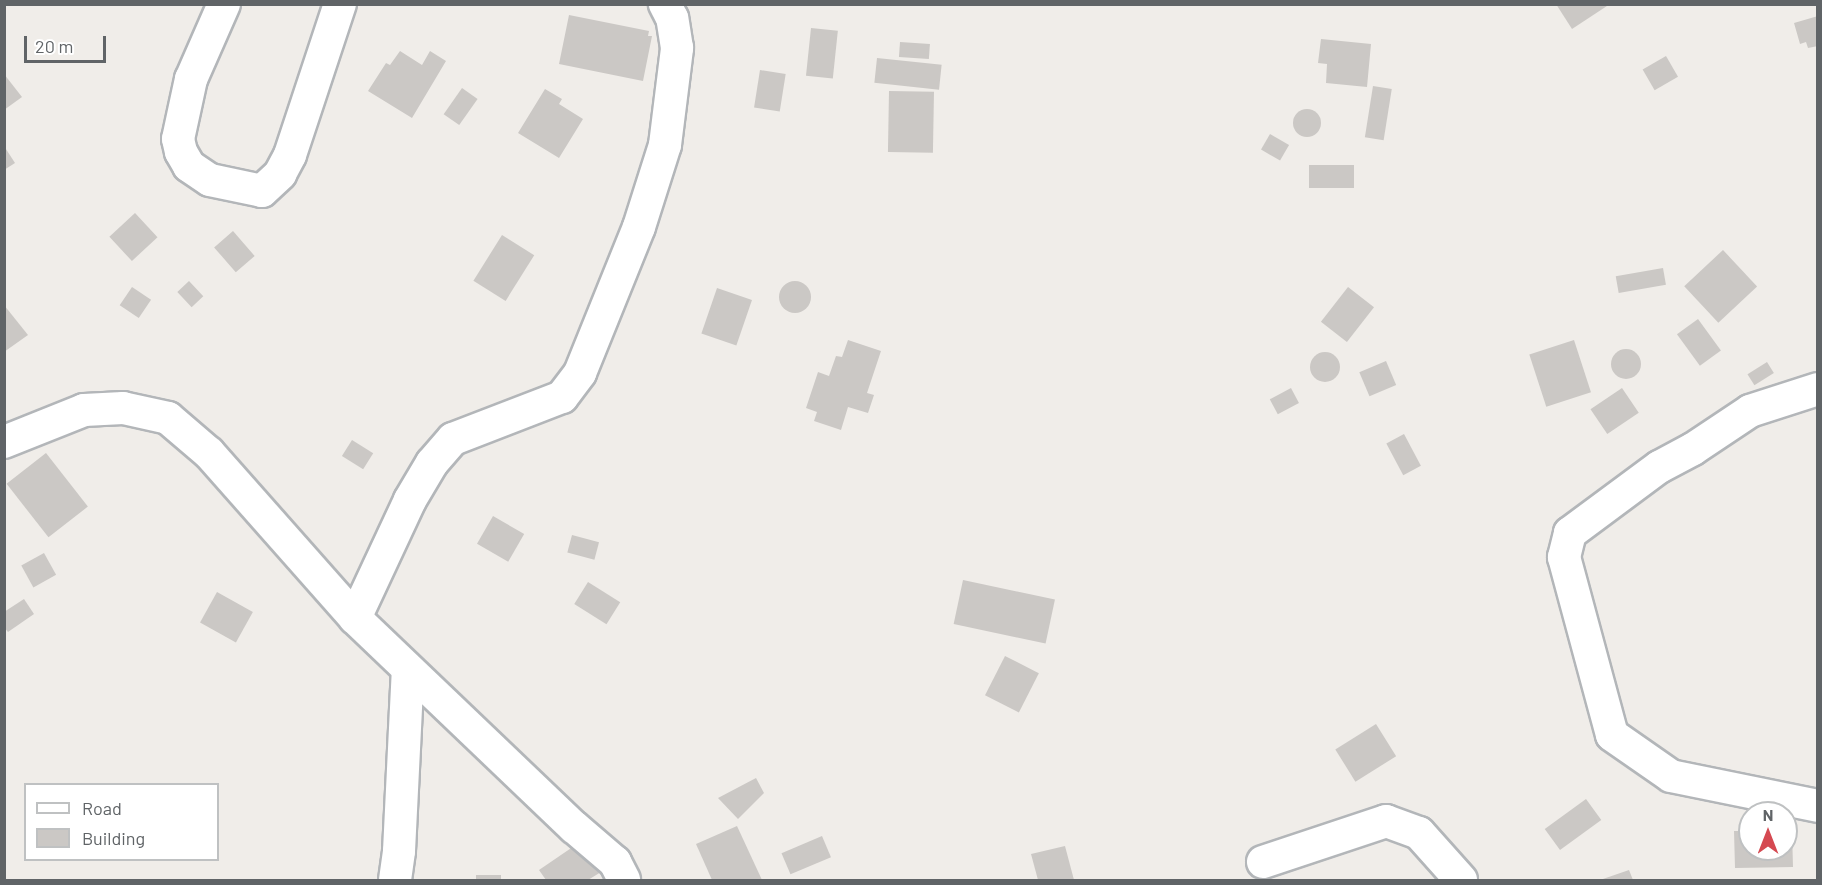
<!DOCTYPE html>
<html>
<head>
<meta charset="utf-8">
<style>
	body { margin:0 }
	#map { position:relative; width:1822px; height:885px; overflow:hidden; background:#f0ede9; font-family:Barlow,sans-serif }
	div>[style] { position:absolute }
	.building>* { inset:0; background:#cbc8c5; transform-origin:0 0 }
	.round { border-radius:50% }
	.roads { filter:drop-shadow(2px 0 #b3b6b9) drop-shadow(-2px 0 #b3b6b9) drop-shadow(0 2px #b3b6b9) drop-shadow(0 -2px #b3b6b9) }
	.street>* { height:32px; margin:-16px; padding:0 16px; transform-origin:16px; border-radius:16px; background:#fff }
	span { translate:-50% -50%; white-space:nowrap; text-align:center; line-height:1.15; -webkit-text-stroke:6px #fff; paint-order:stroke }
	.frame { position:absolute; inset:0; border:6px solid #606467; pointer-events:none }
	.legend { position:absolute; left:24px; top:783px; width:195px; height:78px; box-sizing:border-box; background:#fff; border:2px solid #bfc1c2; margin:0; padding:8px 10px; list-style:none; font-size:18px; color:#606467 }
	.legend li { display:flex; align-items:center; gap:12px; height:30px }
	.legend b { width:30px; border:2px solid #bfc1c2 }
	.north { position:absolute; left:1738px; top:801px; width:60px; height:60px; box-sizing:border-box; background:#fff; border:2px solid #bfc1c2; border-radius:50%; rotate:0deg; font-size:16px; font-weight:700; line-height:24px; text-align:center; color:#606467 }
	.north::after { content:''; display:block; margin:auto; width:21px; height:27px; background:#d54951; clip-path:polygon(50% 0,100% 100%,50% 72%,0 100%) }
	.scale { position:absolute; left:24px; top:36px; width:82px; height:27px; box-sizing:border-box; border:3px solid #606467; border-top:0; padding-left:8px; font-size:18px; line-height:21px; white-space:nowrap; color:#606467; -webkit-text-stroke:4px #fff; paint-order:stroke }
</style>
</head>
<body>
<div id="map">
	<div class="building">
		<div style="clip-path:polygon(1556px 4px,1610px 4px,1572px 29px)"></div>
		<div style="clip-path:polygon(569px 15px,649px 31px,648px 36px,652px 36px,643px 81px,559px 64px)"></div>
		<div style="clip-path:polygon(1818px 16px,1818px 46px,1808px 48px,1806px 42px,1800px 44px,1794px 23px)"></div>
		<div style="left:811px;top:28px;width:27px;height:48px;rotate:6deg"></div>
		<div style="clip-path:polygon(1321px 39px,1371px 44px,1367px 87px,1326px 83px,1327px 64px,1318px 63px)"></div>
		<div style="left:900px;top:42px;width:30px;height:15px;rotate:4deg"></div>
		<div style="clip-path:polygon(400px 51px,422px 65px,430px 51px,446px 61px,412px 118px,368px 91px,386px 63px,390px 65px)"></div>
		<div style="left:1666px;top:56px;width:24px;height:27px;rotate:60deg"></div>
		<div style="left:877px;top:58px;width:65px;height:25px;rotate:6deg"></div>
		<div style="left:760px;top:70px;width:26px;height:38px;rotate:9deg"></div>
		<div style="clip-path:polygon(4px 74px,22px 97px,4px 110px)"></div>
		<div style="left:1373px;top:86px;width:19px;height:52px;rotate:9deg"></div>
		<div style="left:462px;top:88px;width:19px;height:32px;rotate:35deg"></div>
		<div style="clip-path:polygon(545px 89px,562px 99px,559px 104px,583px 119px,559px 158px,518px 133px)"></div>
		<div style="left:889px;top:91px;width:45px;height:61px;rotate:1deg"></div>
		<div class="round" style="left:1293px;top:109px;width:28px;height:28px"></div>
		<div style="left:1270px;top:134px;width:22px;height:18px;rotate:30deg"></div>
		<div style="clip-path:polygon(4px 146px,15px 163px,4px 170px)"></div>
		<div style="left:1354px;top:165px;width:23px;height:45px;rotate:90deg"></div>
		<div style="left:135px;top:213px;width:33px;height:35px;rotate:47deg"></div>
		<div style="left:233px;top:231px;width:33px;height:25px;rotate:49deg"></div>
		<div style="left:502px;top:235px;width:38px;height:54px;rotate:32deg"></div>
		<div style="left:1723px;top:250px;width:50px;height:53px;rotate:47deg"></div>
		<div style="left:1663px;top:268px;width:17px;height:48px;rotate:80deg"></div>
		<div class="round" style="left:779px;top:281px;width:32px;height:32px"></div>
		<div style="left:189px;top:281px;width:21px;height:16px;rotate:47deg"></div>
		<div style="left:132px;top:287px;width:23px;height:22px;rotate:34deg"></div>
		<div style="left:1348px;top:287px;width:33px;height:44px;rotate:38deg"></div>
		<div style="left:717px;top:288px;width:37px;height:48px;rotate:19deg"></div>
		<div style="clip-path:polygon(4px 305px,28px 335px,4px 352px)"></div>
		<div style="left:1698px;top:319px;width:39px;height:26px;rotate:54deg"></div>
		<div style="clip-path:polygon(848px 340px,881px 351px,867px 393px,874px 395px,868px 413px,848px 407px,841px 430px,814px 421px,817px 412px,806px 408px,818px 372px,829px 376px,836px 356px,842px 357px)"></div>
		<div style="left:1574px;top:340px;width:55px;height:47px;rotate:72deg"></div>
		<div class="round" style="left:1611px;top:349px;width:30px;height:30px"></div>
		<div class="round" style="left:1310px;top:352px;width:30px;height:30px"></div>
		<div style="left:1386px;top:361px;width:26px;height:29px;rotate:67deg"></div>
		<div style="left:1767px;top:362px;width:13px;height:23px;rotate:58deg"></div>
		<div style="left:1291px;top:388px;width:17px;height:24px;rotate:62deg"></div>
		<div style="left:1622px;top:388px;width:30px;height:38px;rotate:56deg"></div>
		<div style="left:1404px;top:434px;width:36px;height:20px;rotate:62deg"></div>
		<div style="left:352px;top:440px;width:25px;height:19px;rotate:32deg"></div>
		<div style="left:46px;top:453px;width:68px;height:50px;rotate:52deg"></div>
		<div style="left:493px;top:516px;width:36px;height:32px;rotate:30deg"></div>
		<div style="left:572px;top:535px;width:28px;height:18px;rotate:15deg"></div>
		<div style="left:44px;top:553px;width:25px;height:26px;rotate:61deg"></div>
		<div style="left:963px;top:580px;width:94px;height:45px;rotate:12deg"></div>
		<div style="left:588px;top:582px;width:38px;height:26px;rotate:32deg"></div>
		<div style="left:217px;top:592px;width:41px;height:35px;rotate:29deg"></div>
		<div style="clip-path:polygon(24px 599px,34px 614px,8px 632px,4px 627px,4px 612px)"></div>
		<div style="left:1005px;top:656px;width:38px;height:44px;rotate:27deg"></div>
		<div style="left:1376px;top:724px;width:38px;height:48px;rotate:58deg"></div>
		<div style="clip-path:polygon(756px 778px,764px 793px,738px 819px,718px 798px)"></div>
		<div style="left:1586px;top:799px;width:26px;height:51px;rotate:54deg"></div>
		<div style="clip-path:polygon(737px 826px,762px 880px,712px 880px,696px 844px)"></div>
		<div style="clip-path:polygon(1786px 830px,1792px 830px,1793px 867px,1735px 868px,1734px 831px,1750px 831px,1750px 849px,1786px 849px)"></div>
		<div style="left:822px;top:836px;width:23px;height:44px;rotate:67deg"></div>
		<div style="clip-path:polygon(580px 842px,601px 872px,588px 880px,546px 880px,539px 870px)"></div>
		<div style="clip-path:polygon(1065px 846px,1074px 880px,1038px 880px,1031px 854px)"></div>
		<div style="clip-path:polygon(1629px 870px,1633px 880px,1600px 880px)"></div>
		<div style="left:476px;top:875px;width:25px;height:5px"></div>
	</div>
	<div class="roads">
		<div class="street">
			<div style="left:224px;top:4px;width:82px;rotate:113.7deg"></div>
			<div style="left:191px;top:79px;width:61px;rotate:102.2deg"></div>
			<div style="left:178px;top:139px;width:13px;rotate:77deg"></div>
			<div style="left:181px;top:152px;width:16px;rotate:60deg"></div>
			<div style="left:189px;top:166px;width:25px;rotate:34deg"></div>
			<div style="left:210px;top:180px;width:53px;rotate:11.9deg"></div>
			<div style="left:262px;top:191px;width:25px;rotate:-43deg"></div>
			<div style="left:280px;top:174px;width:21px;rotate:-62deg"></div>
			<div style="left:290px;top:155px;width:159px;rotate:-71.7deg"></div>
			<div style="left:1818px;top:389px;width:71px;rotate:162.1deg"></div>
			<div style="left:1750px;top:411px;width:69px;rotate:146.3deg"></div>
			<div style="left:1693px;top:449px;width:38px;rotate:152deg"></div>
			<div style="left:1659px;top:467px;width:111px;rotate:143.4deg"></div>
			<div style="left:1570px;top:533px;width:25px;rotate:104deg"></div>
			<div style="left:1564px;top:557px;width:184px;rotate:74.9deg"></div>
			<div style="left:1612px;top:735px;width:72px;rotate:34.8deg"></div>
			<div style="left:1671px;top:776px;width:150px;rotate:11.5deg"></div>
			<div style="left:4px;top:442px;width:86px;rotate:-21.8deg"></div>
			<div style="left:84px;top:410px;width:39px;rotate:-3deg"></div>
			<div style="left:123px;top:408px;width:46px;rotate:12.5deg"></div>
			<div style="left:168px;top:418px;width:54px;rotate:40.5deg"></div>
			<div style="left:209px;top:453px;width:220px;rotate:48.5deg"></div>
			<div style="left:355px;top:618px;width:303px;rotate:43.7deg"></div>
			<div style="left:574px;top:827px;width:54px;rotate:40.5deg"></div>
			<div style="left:615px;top:862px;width:20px;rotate:63deg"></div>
			<div style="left:355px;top:618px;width:130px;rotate:-65deg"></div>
			<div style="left:410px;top:500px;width:43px;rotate:-59.3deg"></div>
			<div style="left:432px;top:463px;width:32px;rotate:-49deg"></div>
			<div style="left:453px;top:439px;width:117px;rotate:-21.1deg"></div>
			<div style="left:562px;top:397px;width:30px;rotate:-53deg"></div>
			<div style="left:580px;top:373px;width:157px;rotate:-68deg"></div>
			<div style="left:639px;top:227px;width:86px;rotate:-72.4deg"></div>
			<div style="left:665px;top:145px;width:98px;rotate:-82.9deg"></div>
			<div style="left:677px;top:48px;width:30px;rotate:-99deg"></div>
			<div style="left:672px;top:18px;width:16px;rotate:-117deg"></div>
			<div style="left:1263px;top:862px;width:130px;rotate:-18.4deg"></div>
			<div style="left:1386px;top:821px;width:35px;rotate:20deg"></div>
			<div style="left:1419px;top:833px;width:63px;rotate:48.2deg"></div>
			<div style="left:395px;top:880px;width:29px;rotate:-82deg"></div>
			<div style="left:399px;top:851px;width:181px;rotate:-87.2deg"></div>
		</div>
	</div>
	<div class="frame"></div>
	<ul class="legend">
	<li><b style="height:8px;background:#fff"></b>Road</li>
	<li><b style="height:16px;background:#cbc8c5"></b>Building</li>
	</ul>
	<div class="north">N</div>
	<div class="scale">20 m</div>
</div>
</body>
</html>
